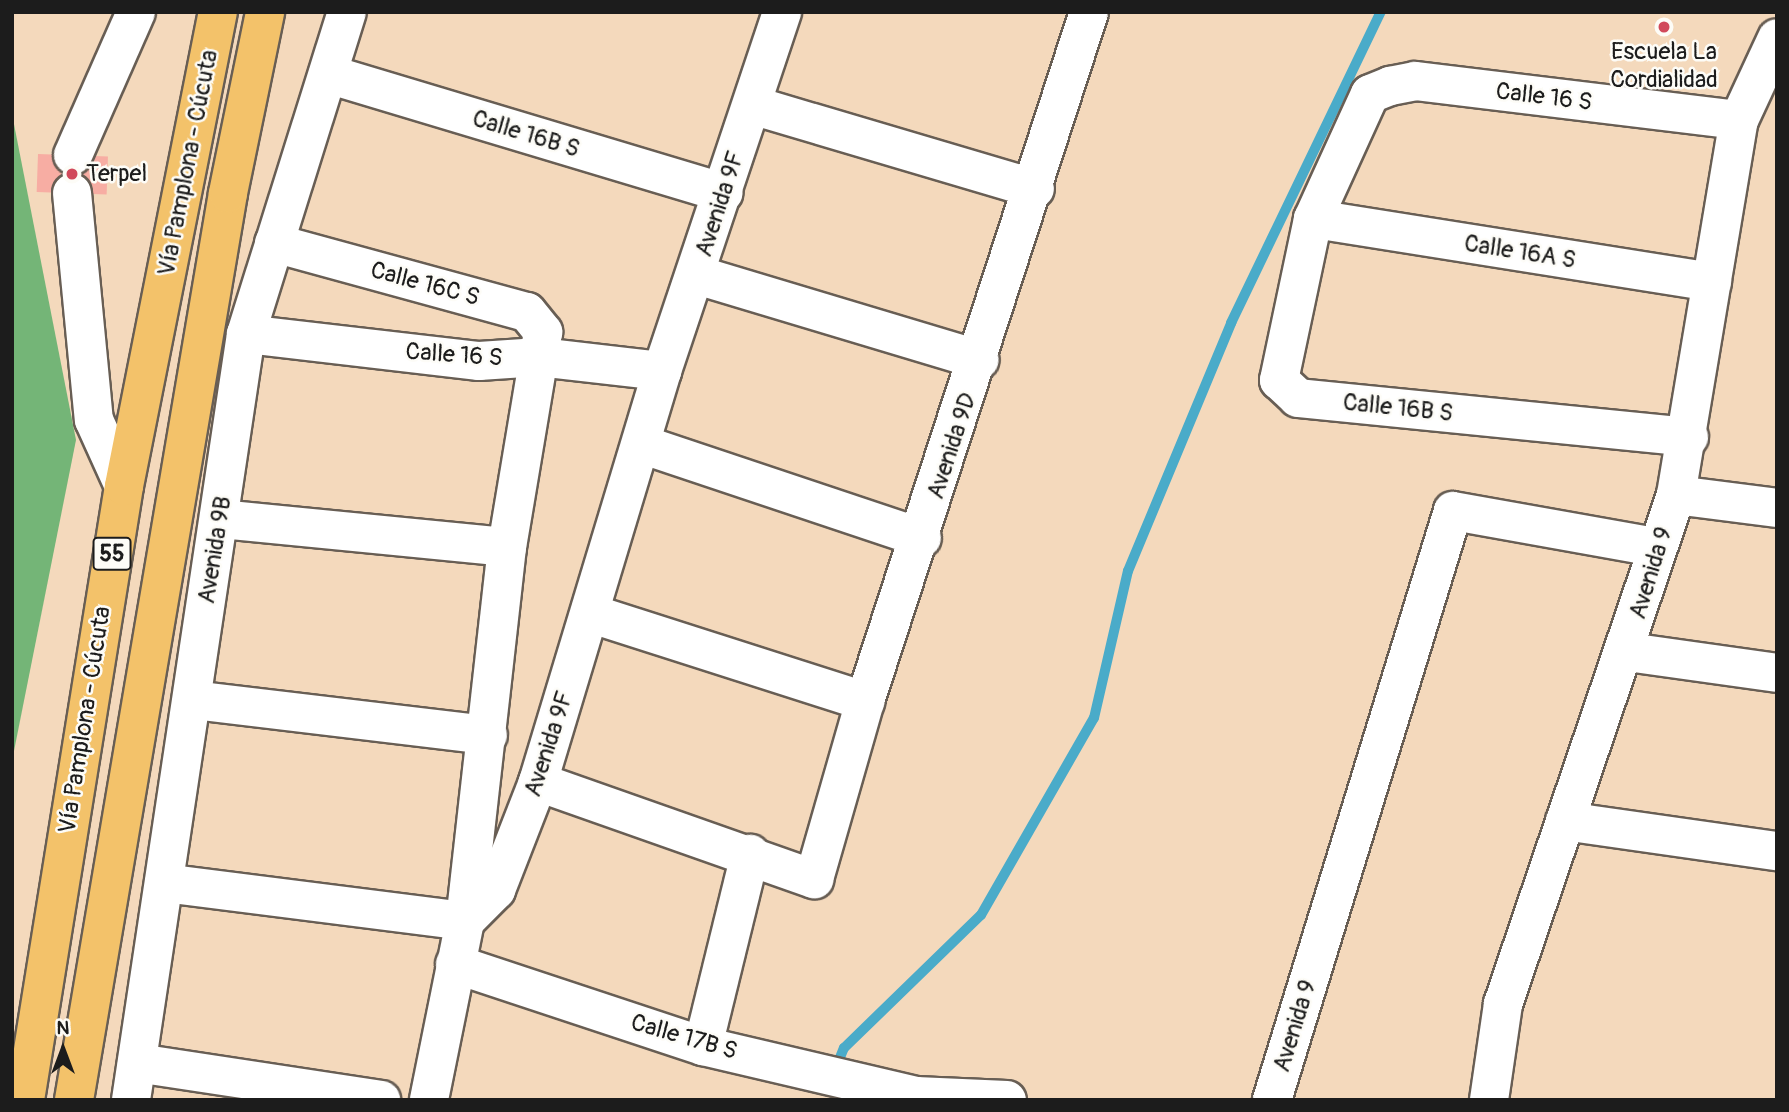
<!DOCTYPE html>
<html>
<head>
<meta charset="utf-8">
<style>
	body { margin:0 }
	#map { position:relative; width:1789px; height:1112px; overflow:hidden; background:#f4d9bc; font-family:Pangolin,sans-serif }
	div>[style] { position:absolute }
	.forest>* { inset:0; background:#74b577 }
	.stream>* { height:10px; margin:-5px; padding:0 5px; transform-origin:5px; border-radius:5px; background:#4aabc9 }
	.building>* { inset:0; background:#f7ada3; transform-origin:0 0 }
	.roads { filter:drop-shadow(2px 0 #685e54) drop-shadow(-2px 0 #685e54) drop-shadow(0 2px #685e54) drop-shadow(0 -2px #685e54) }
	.minor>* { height:38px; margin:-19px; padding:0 19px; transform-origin:19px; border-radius:19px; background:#fff }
	.highway>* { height:38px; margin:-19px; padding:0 19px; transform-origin:19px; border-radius:19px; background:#f3c26a }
	.dots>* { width:19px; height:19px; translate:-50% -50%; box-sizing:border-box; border:4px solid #fdfcf7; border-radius:50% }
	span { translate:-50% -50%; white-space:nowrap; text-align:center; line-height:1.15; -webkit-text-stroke:5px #fdfcf7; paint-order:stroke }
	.shield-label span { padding:2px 5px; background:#fdfcf7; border:2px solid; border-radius:5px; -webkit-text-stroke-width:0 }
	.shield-label { font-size:23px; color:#1c1c1c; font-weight:700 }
	.poi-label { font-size:24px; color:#1c1c1c }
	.left { translate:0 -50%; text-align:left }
	.street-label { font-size:24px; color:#1c1c1c }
	.frame { position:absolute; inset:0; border:14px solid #1c1c1c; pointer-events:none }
	.north { position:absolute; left:28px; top:1014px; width:70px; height:70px; -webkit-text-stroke:5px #fdfcf7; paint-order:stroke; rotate:0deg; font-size:19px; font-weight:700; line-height:28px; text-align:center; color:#1c1c1c }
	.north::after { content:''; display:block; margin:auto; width:24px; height:32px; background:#1c1c1c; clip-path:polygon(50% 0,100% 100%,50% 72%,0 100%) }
</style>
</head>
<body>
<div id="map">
	<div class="forest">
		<div style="clip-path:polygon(12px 114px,76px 440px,12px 761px)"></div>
	</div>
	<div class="stream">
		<div style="left:835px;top:1070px;width:24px;rotate:-68deg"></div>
		<div style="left:844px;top:1048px;width:191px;rotate:-44.2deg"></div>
		<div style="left:981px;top:915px;width:227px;rotate:-60.2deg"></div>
		<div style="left:1094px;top:718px;width:151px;rotate:-77deg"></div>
		<div style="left:1128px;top:571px;width:269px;rotate:-67.4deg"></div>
		<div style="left:1231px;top:323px;width:345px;rotate:-64.3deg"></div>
	</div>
	<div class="building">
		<div style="left:38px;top:154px;width:70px;height:38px;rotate:2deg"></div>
	</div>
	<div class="roads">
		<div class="minor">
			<div style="left:328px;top:74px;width:413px;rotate:16.7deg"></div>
			<div style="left:752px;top:105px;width:295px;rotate:16.5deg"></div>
			<div style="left:73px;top:155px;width:156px;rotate:-66.2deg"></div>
			<div style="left:72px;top:193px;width:228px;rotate:84.5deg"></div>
			<div style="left:94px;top:420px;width:72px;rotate:65.6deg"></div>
			<div style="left:1313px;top:219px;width:165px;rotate:101.9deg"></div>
			<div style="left:1279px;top:380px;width:26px;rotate:43deg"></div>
			<div style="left:1298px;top:398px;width:393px;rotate:5.7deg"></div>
			<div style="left:274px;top:243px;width:262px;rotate:15.3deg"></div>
			<div style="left:527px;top:312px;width:26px;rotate:51deg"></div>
			<div style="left:543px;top:332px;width:218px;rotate:99.5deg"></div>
			<div style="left:507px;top:547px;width:376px;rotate:96.4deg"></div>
			<div style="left:465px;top:921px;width:183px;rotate:101.4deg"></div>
			<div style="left:697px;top:275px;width:295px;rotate:16.7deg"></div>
			<div style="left:1712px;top:282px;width:404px;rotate:-171deg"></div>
			<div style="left:1313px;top:219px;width:137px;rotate:-65.5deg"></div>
			<div style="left:1370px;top:94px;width:22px;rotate:-22deg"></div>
			<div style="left:1390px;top:86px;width:25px;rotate:-11deg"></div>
			<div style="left:1415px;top:81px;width:326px;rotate:6.9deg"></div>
			<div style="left:246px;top:334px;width:235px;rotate:6.6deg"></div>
			<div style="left:479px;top:361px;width:60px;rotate:-3.8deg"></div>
			<div style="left:539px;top:357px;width:124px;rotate:6.5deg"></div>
			<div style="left:644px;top:445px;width:293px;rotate:18.5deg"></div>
			<div style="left:1676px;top:495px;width:102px;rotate:7.3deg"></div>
			<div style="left:220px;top:519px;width:288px;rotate:5.6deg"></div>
			<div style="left:592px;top:614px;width:287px;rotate:17.7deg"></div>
			<div style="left:1628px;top:652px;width:150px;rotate:8deg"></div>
			<div style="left:193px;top:700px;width:297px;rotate:6.8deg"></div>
			<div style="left:538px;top:782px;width:293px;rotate:19.4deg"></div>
			<div style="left:814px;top:879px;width:185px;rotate:-74deg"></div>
			<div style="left:865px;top:701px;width:724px;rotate:-71.99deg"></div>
			<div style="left:1565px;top:821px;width:214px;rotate:8.1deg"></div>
			<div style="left:164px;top:883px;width:303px;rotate:7.2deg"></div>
			<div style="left:465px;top:921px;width:44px;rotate:-45deg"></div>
			<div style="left:496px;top:890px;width:116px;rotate:-68.7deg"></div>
			<div style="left:538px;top:782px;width:429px;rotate:-73.2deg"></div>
			<div style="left:662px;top:371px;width:379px;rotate:-71.5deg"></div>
			<div style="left:455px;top:964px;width:261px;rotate:18.3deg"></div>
			<div style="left:703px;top:1046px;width:219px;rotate:13.2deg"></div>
			<div style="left:916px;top:1096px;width:91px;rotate:2.5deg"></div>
			<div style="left:703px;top:1046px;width:198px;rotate:-76.2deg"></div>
			<div style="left:137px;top:1063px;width:247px;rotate:8.6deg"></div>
			<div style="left:131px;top:1100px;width:775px;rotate:-81.46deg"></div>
			<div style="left:246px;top:334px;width:337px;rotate:-72.6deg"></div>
			<div style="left:1272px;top:1100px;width:616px;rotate:-72.92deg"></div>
			<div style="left:1453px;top:511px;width:206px;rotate:10.1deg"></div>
			<div style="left:1489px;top:1100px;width:97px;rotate:-81.7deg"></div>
			<div style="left:1503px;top:1004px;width:538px;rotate:-71.23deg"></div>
			<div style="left:1676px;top:495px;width:380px;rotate:-80.5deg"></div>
			<div style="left:1739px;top:120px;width:90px;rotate:-65.1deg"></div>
		</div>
		<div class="highway">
			<div style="left:25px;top:1100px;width:622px;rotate:-80.84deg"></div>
			<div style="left:124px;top:486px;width:483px;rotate:-78.8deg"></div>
			<div style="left:74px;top:1100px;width:920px;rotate:-80.36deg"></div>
			<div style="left:228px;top:193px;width:185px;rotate:-78.4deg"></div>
		</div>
	</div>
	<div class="dots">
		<div style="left:1664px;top:27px;background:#d1495b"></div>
		<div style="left:72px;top:174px;background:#d1495b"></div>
	</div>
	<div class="shield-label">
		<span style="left:112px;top:554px">55</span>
	</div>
	<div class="poi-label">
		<span style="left:1664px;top:66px">Escuela La<br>Cordialidad</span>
		<span class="left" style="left:86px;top:174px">Terpel</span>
	</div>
	<div class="street-label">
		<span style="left:1544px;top:97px;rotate:7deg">Calle 16 S</span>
		<span style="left:526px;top:134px;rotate:17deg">Calle 16B S</span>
		<span style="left:188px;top:163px;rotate:-79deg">Vía Pamplona - Cúcuta</span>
		<span style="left:720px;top:204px;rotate:-72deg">Avenida 9F</span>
		<span style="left:1520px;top:252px;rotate:9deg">Calle 16A S</span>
		<span style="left:425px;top:284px;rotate:15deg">Calle 16C S</span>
		<span style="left:454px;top:355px;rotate:4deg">Calle 16 S</span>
		<span style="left:1398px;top:408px;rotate:6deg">Calle 16B S</span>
		<span style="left:952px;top:446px;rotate:-72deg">Avenida 9D</span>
		<span style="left:215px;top:550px;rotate:-81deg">Avenida 9B</span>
		<span style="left:1651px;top:573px;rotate:-73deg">Avenida 9</span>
		<span style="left:85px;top:720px;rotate:-81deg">Vía Pamplona - Cúcuta</span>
		<span style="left:549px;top:744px;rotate:-72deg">Avenida 9F</span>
		<span style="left:1295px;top:1026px;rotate:-73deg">Avenida 9</span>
		<span style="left:684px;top:1037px;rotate:16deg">Calle 17B S</span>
	</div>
	<div class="frame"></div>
	<div class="north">N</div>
</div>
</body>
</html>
